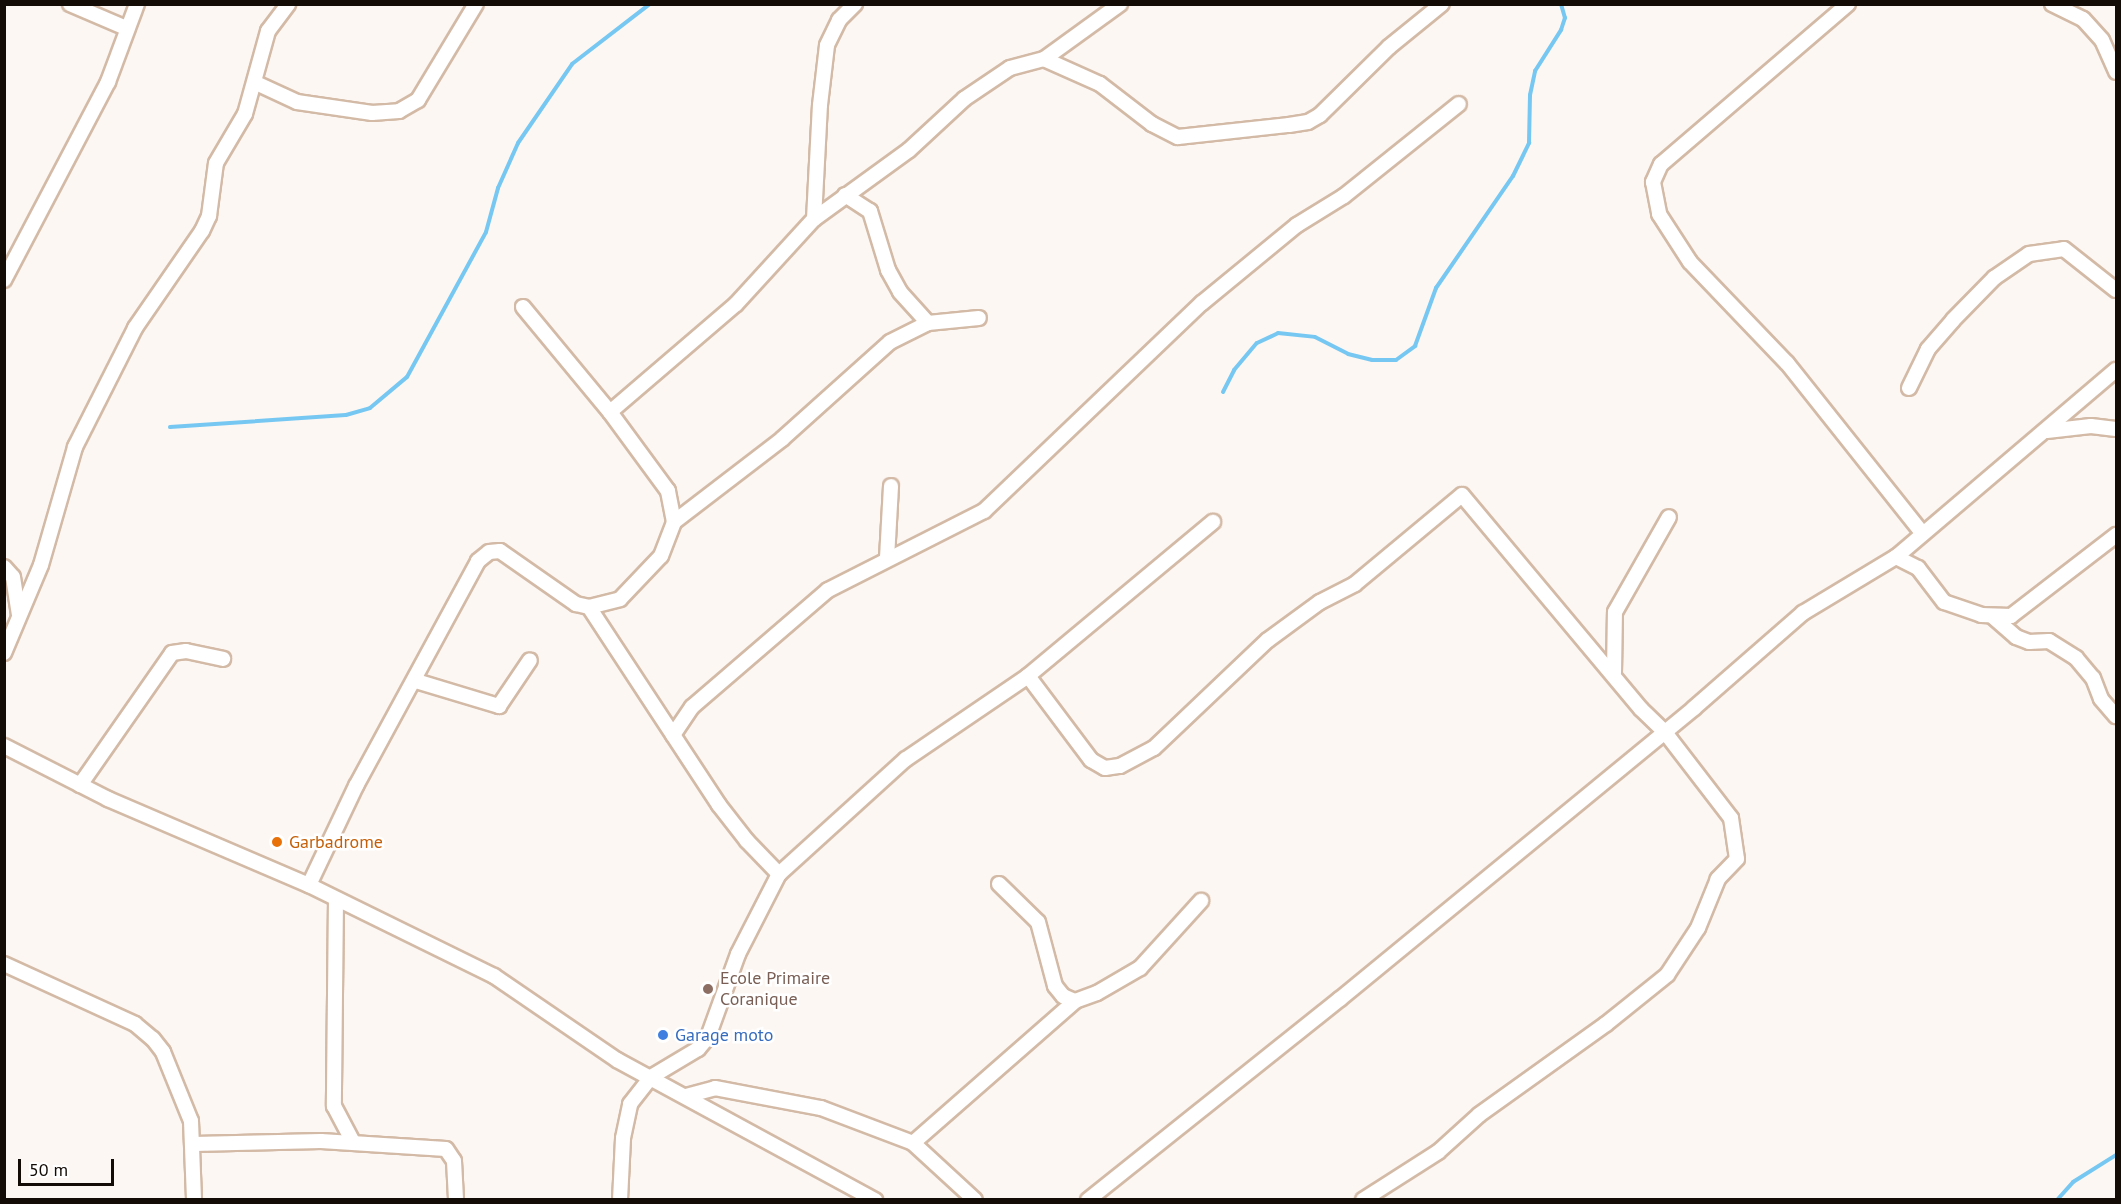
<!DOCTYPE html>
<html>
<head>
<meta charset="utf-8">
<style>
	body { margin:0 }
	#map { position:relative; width:2121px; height:1204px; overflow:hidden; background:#fdf7f3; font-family:"PT Sans",sans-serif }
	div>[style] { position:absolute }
	.stream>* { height:4px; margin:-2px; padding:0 2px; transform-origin:2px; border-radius:2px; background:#76c8f2 }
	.roads { filter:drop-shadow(2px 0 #d3baa6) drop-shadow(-2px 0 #d3baa6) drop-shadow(0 2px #d3baa6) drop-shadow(0 -2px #d3baa6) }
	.street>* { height:14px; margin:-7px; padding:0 7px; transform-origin:7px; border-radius:7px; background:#fff }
	.dots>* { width:16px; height:16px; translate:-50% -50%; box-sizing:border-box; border:3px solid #fff; border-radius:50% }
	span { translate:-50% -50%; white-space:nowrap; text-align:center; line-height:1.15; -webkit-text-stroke:5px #fff; paint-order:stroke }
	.food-label { font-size:18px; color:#c56008 }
	.left { translate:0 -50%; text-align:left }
	.education-label { font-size:18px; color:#785e54 }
	.shop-label { font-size:18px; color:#366cbe }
	.frame { position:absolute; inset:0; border:6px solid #130b05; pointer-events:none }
	.scale { position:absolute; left:18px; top:1159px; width:96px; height:27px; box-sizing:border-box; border:3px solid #130b05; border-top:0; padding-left:8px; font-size:18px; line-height:21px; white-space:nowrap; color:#130b05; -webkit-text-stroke:4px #fff; paint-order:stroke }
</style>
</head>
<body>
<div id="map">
	<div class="stream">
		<div style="left:1223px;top:392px;width:25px;rotate:-63deg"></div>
		<div style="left:1234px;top:370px;width:35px;rotate:-50deg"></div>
		<div style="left:1257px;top:343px;width:23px;rotate:-25deg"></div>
		<div style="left:1278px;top:333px;width:37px;rotate:6deg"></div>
		<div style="left:1315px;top:337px;width:37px;rotate:27deg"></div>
		<div style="left:1348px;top:354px;width:25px;rotate:14deg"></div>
		<div style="left:1372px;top:360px;width:24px"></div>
		<div style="left:1396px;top:360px;width:24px;rotate:-36deg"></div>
		<div style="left:1415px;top:346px;width:62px;rotate:-70.1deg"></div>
		<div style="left:1436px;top:288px;width:136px;rotate:-55.5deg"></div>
		<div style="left:1513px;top:176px;width:37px;rotate:-64deg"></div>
		<div style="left:1529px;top:143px;width:48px;rotate:-88.8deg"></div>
		<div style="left:1530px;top:95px;width:25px;rotate:-78deg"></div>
		<div style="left:1535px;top:71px;width:49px;rotate:-57.6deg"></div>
		<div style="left:1561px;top:30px;width:13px;rotate:-72deg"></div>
		<div style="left:1565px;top:18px;width:15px;rotate:-106deg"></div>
		<div style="left:170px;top:427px;width:176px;rotate:-3.9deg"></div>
		<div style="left:346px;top:415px;width:25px;rotate:-16deg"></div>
		<div style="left:370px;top:408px;width:48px;rotate:-40deg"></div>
		<div style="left:407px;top:377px;width:165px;rotate:-61.4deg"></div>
		<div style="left:486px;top:232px;width:46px;rotate:-74.7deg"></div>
		<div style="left:498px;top:188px;width:49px;rotate:-66deg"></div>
		<div style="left:518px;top:143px;width:96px;rotate:-55.6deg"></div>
		<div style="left:572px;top:64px;width:98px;rotate:-37.6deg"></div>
		<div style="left:2057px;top:1200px;width:24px;rotate:-48deg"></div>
		<div style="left:2073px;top:1182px;width:51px;rotate:-32.1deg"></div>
	</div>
	<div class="roads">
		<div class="street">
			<div style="left:70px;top:4px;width:61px;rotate:23.2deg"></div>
			<div style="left:1848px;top:4px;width:246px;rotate:139.4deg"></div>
			<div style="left:1661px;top:164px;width:20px;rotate:114deg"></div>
			<div style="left:1653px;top:182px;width:33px;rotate:79deg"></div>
			<div style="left:1659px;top:214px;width:57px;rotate:57.1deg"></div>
			<div style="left:1690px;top:262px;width:140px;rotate:46.2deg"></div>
			<div style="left:1787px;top:363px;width:218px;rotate:51.5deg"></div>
			<div style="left:2052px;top:4px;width:34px;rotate:26deg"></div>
			<div style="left:2083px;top:19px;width:28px;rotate:48deg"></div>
			<div style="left:2102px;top:40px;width:35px;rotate:66deg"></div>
			<div style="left:1044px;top:59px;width:94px;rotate:-35.9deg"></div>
			<div style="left:256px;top:83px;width:45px;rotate:24.9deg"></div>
			<div style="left:297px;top:102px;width:76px;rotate:8.3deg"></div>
			<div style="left:372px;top:113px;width:27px;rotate:-4deg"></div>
			<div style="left:399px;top:111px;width:22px;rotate:-30deg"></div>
			<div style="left:418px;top:100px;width:112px;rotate:-58.9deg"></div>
			<div style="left:845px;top:195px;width:30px;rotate:33deg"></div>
			<div style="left:870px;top:211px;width:62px;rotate:73deg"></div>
			<div style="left:888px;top:270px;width:25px;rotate:61deg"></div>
			<div style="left:900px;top:292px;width:42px;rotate:47.9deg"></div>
			<div style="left:814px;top:219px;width:114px;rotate:-87deg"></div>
			<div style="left:820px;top:105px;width:60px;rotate:-83.3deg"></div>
			<div style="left:827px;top:45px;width:28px;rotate:-64deg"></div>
			<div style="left:839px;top:20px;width:23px;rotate:-45deg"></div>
			<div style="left:4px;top:280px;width:224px;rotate:-62.3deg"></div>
			<div style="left:108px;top:82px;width:83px;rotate:-69.6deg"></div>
			<div style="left:523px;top:307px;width:136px;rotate:50.4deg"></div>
			<div style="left:610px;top:412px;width:166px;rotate:-40.6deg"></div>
			<div style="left:736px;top:304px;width:115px;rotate:-47.5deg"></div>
			<div style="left:814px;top:219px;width:117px;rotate:-36deg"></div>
			<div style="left:909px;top:150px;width:75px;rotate:-42.8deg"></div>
			<div style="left:964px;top:99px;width:55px;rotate:-34deg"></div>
			<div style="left:1010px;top:68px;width:35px;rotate:-15deg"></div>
			<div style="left:1044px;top:59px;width:61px;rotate:24.1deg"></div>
			<div style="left:1100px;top:84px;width:66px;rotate:37.6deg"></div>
			<div style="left:1152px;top:124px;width:29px;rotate:27deg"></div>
			<div style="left:1178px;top:137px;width:112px;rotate:-6.2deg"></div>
			<div style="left:1289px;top:125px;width:19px;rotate:-9deg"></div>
			<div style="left:1308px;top:122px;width:14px;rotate:-30deg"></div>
			<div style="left:1320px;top:115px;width:97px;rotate:-44.6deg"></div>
			<div style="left:1389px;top:47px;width:68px;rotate:-39.1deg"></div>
			<div style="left:1909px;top:388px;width:43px;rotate:-64deg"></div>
			<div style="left:1928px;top:349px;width:38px;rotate:-49deg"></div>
			<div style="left:1953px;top:320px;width:59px;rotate:-45.7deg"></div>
			<div style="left:1994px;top:278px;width:42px;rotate:-34.4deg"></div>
			<div style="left:2029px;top:254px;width:35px;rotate:-8deg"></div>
			<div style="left:2064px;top:249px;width:66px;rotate:38.3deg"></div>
			<div style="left:2047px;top:431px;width:44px;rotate:-6.5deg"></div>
			<div style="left:2091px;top:426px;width:25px;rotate:7deg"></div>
			<div style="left:674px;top:522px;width:136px;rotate:-37.5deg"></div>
			<div style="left:782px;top:439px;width:145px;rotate:-41.9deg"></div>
			<div style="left:890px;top:342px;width:42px;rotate:-26.6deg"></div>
			<div style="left:928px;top:323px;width:51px;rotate:-5.6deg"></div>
			<div style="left:1896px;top:557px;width:25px;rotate:27deg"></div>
			<div style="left:1918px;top:568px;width:43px;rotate:52.6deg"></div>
			<div style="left:1944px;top:602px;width:39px;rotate:19deg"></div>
			<div style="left:1981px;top:615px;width:30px;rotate:2deg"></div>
			<div style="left:2011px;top:616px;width:133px;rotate:-37.6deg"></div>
			<div style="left:887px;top:558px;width:72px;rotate:-86.8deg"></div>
			<div style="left:4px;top:567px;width:13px;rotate:48deg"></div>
			<div style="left:13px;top:577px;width:37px;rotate:81deg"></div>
			<div style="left:589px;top:607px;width:237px;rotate:56.7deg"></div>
			<div style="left:719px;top:805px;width:46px;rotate:52.1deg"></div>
			<div style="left:747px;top:841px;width:46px;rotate:45.9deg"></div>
			<div style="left:1992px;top:616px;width:32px;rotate:41deg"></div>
			<div style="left:2016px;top:637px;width:14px;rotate:21deg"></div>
			<div style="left:2029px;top:642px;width:20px;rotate:-3deg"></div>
			<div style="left:2049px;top:641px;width:32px;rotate:32deg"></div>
			<div style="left:2076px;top:658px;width:26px;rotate:50deg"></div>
			<div style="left:2093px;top:678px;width:22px;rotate:69deg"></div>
			<div style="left:2101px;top:699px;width:23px;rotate:49deg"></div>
			<div style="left:4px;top:653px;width:95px;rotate:-67.2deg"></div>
			<div style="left:41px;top:565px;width:123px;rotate:-73.9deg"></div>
			<div style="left:75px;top:447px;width:133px;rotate:-63.2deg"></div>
			<div style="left:135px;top:328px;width:118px;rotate:-55.4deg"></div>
			<div style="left:202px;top:231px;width:17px;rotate:-65deg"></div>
			<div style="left:209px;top:216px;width:53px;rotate:-82.5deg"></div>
			<div style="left:216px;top:163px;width:57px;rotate:-59.4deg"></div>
			<div style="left:245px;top:114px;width:86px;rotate:-74.5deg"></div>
			<div style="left:268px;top:31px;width:34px;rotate:-53deg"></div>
			<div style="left:1614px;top:673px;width:61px;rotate:-89.1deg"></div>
			<div style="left:1615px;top:612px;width:109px;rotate:-60.4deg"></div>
			<div style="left:1028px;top:676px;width:105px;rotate:53.1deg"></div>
			<div style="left:1091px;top:760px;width:16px;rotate:30deg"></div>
			<div style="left:1105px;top:768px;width:15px;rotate:-8deg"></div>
			<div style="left:1120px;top:766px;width:38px;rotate:-28deg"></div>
			<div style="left:1154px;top:748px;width:157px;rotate:-43.5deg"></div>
			<div style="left:1268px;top:640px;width:64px;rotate:-36.2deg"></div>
			<div style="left:1320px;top:602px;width:39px;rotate:-27deg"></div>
			<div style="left:1355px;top:584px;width:139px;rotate:-39.8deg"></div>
			<div style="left:1462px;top:495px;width:279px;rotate:50.1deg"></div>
			<div style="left:1641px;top:709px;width:32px;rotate:44deg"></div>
			<div style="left:1664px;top:731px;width:110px;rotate:52.4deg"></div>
			<div style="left:1731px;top:818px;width:41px;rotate:81.7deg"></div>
			<div style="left:1737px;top:859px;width:28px;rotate:134deg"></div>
			<div style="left:1718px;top:879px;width:53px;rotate:112.2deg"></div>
			<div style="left:1698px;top:928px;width:56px;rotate:123.4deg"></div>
			<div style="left:1667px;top:975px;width:78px;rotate:141.2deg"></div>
			<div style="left:1606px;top:1024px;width:156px;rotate:144.4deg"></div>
			<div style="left:1479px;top:1115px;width:55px;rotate:137.9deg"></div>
			<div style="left:1438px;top:1152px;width:89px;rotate:147.4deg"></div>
			<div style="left:416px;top:681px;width:87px;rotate:16.8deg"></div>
			<div style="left:499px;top:706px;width:55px;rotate:-56deg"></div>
			<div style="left:673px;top:735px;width:34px;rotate:-56deg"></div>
			<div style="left:692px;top:707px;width:179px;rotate:-40.7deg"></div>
			<div style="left:828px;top:590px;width:175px;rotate:-26.9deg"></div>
			<div style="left:984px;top:511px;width:301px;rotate:-43.7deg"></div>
			<div style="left:1202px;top:303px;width:123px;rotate:-39.4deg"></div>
			<div style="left:1297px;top:225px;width:55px;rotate:-31.7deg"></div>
			<div style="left:1344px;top:196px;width:147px;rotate:-38.7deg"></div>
			<div style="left:4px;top:746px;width:117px;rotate:27deg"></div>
			<div style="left:108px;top:799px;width:219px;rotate:23.2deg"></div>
			<div style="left:309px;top:885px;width:206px;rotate:26.2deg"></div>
			<div style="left:494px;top:976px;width:149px;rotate:34.3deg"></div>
			<div style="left:617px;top:1060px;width:294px;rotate:28.5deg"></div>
			<div style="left:80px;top:785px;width:161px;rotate:-55.1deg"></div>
			<div style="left:172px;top:653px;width:14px;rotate:-8deg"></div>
			<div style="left:186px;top:651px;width:38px;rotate:12deg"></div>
			<div style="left:999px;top:884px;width:54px;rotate:44.3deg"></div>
			<div style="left:1038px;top:922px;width:66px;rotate:75.1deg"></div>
			<div style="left:1055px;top:986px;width:13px;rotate:51deg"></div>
			<div style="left:1063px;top:996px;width:13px;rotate:23deg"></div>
			<div style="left:309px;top:885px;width:110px;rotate:-64.6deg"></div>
			<div style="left:356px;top:786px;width:256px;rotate:-61.5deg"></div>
			<div style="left:478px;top:561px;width:14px;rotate:-39deg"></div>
			<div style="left:489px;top:552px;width:11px;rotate:-5deg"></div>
			<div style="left:500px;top:551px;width:93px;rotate:34.9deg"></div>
			<div style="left:576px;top:604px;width:13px;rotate:13deg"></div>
			<div style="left:589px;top:607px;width:32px;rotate:-14deg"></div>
			<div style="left:620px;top:599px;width:59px;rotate:-46.4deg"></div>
			<div style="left:661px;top:556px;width:36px;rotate:-69deg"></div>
			<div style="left:674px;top:522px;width:32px;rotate:-101deg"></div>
			<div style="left:668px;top:491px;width:98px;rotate:-126.3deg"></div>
			<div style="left:336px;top:899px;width:207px;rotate:90.6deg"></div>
			<div style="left:334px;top:1106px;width:41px;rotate:62.2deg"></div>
			<div style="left:4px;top:964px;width:144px;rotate:24.6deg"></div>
			<div style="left:135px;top:1024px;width:23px;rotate:40deg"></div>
			<div style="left:153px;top:1039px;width:16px;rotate:52deg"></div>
			<div style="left:163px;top:1052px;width:74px;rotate:67.9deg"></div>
			<div style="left:191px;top:1121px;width:79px;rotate:87.8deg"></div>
			<div style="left:686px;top:1096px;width:30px;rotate:-15deg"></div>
			<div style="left:715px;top:1088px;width:108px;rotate:10.7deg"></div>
			<div style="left:821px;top:1108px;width:98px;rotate:20.8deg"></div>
			<div style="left:913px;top:1143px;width:84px;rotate:42.6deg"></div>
			<div style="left:913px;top:1143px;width:215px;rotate:-41.2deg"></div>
			<div style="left:1075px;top:1001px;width:23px;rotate:-20deg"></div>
			<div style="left:1097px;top:993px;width:50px;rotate:-30.2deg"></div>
			<div style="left:1140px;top:968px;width:91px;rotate:-47.7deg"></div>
			<div style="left:194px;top:1144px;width:127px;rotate:-1.4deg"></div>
			<div style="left:321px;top:1141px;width:125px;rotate:3.7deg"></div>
			<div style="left:446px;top:1149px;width:14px;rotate:56deg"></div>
			<div style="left:454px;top:1161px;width:39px;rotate:87deg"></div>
			<div style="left:620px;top:1200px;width:62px;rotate:-87.2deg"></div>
			<div style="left:623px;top:1138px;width:35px;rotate:-78deg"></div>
			<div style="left:630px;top:1104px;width:34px;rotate:-52deg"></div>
			<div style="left:651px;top:1077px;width:55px;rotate:-30.8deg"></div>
			<div style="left:698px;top:1049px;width:16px;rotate:-50deg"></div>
			<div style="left:708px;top:1037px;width:88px;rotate:-70.1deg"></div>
			<div style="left:738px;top:954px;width:90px;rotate:-62.9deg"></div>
			<div style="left:779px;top:874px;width:171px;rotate:-42.2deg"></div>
			<div style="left:906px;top:759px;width:148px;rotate:-34.2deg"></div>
			<div style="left:1028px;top:676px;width:241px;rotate:-39.8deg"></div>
			<div style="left:1088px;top:1200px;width:322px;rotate:-38.6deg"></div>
			<div style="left:1340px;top:999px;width:458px;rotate:-39.4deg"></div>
			<div style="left:1694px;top:708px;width:145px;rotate:-41.1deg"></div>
			<div style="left:1803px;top:613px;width:109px;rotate:-31.1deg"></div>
			<div style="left:1896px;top:557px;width:289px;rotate:-40.4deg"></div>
		</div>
	</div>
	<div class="dots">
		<div style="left:277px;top:842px;background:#e8710a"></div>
		<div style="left:708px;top:989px;background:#8d6e63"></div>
		<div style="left:663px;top:1035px;background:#3f7fe0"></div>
	</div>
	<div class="food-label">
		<span class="left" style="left:289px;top:842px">Garbadrome</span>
	</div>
	<div class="education-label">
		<span class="left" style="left:720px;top:989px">Ecole Primaire<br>Coranique</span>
	</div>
	<div class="shop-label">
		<span class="left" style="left:675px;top:1035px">Garage moto</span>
	</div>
	<div class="frame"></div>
	<div class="scale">50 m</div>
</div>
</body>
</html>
